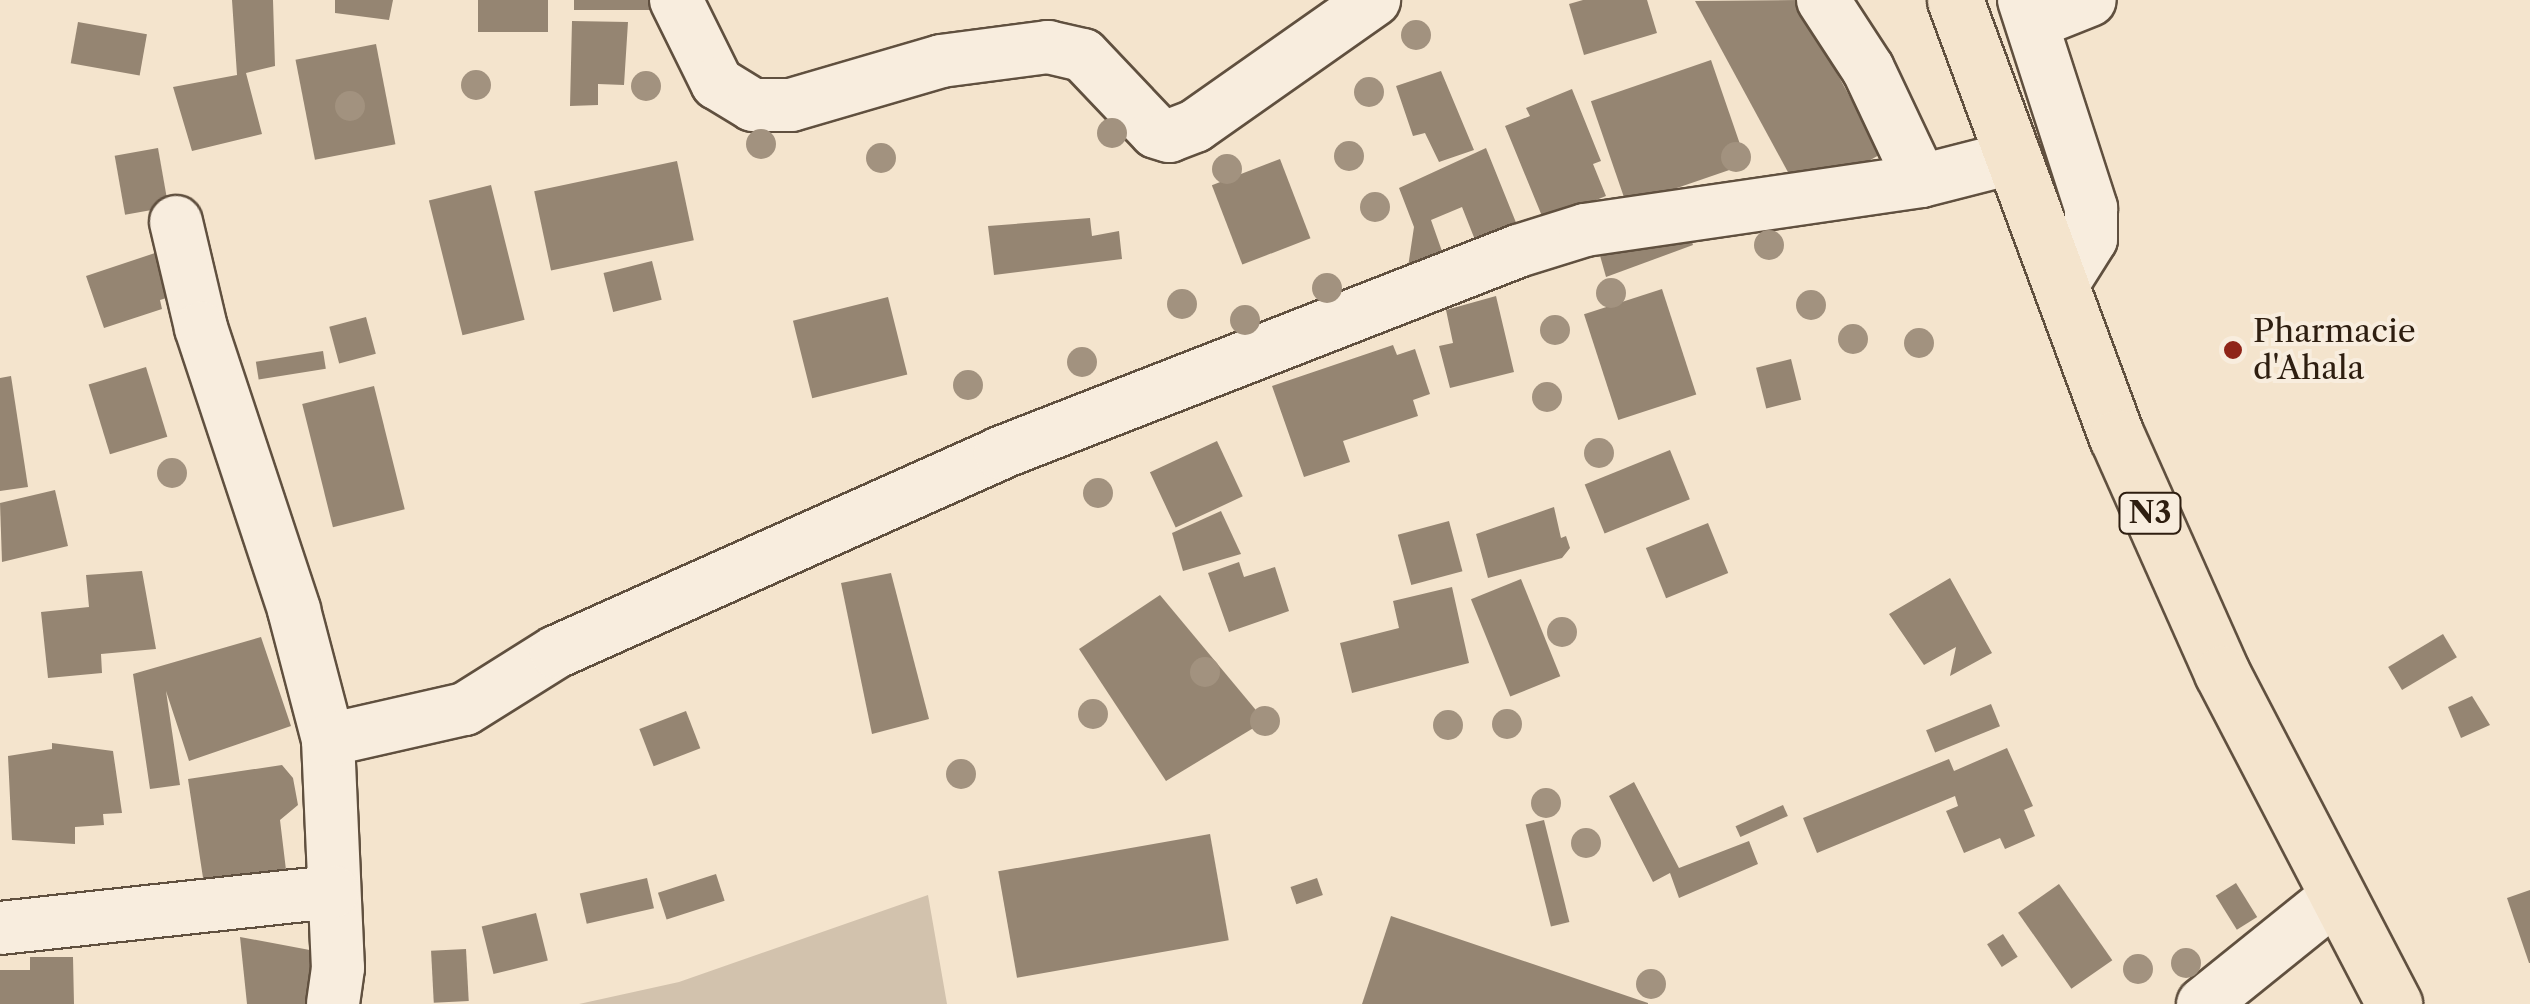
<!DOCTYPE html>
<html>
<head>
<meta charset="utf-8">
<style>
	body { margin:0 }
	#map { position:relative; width:2530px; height:1004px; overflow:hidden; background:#f4e4cd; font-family:"Libre Caslon Text",serif }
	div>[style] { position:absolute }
	.green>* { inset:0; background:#d2c2ad }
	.building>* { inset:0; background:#958572; transform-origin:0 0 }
	.roads { filter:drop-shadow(2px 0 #60503f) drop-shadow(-2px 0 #60503f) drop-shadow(0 2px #60503f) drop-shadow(0 -2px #60503f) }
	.minor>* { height:52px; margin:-26px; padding:0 26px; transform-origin:26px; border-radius:26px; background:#f8edde }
	.highway>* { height:55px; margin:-27.5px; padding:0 27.5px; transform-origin:27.5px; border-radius:27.5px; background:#f4e4cd }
	.trees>* { width:30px; height:30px; margin:-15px; border-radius:50%; background:#a2927f }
	.dots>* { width:28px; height:28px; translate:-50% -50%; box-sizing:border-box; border:5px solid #f8edde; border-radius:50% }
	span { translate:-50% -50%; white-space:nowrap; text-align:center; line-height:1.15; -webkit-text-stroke:8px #f8edde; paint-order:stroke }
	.shield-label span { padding:2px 8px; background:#f8edde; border:2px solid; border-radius:8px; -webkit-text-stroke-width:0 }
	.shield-label { font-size:30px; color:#2e1e10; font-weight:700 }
	.poi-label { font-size:32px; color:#2e1e10 }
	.left { translate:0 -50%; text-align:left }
</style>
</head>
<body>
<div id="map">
	<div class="green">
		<div style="clip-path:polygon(928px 895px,947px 1004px,579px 1004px,679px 982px)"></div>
	</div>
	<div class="building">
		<div style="clip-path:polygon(232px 0,273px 0,275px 66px,246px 73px,262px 134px,192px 151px,173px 87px,237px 75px)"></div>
		<div style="clip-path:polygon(335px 0,393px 0,389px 20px,335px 13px)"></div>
		<div style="left:478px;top:0;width:70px;height:32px"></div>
		<div style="left:574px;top:0;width:78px;height:10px"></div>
		<div style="clip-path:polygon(1583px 0,1647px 0,1657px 33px,1584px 55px,1569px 4px)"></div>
		<div style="clip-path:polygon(1797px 0,1881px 154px,1802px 198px,1695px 1px)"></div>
		<div style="clip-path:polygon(572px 21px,628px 22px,624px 85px,598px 84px,598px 105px,570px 106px)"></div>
		<div style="left:78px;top:22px;width:70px;height:42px;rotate:10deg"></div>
		<div style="left:376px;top:44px;width:102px;height:82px;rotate:79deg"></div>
		<div style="left:1711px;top:60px;width:110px;height:127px;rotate:71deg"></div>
		<div style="clip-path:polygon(1441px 71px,1474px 150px,1439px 162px,1425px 133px,1413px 136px,1396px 86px)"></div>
		<div style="clip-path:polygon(1572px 89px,1601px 161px,1593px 164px,1606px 196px,1544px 221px,1505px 126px,1530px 116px,1526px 108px)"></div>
		<div style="left:158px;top:148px;width:60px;height:44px;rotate:80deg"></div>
		<div style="clip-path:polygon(1486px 148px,1519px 230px,1477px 245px,1462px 207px,1431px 220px,1443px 254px,1408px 267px,1414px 227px,1399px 188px)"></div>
		<div style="left:1280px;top:159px;width:85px;height:73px;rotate:69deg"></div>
		<div style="left:677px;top:161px;width:81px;height:146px;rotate:78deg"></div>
		<div style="left:491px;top:185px;width:139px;height:64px;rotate:76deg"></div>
		<div style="clip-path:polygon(1090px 218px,1092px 236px,1119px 231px,1122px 259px,994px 275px,988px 226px)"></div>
		<div style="clip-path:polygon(1687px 224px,1693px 245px,1606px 277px,1597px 245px)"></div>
		<div style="clip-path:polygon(161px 251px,176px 295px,160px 300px,162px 309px,104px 328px,86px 276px)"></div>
		<div style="left:652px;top:261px;width:40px;height:50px;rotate:76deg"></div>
		<div style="left:1662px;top:289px;width:111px;height:82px;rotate:72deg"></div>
		<div style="clip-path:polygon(1496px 296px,1514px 372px,1450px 388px,1439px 346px,1453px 343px,1446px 310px)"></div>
		<div style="left:888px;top:297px;width:80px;height:98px;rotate:76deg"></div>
		<div style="left:366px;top:317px;width:38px;height:38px;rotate:75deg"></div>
		<div style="clip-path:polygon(1393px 345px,1397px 355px,1415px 349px,1430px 394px,1413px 400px,1418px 416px,1343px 441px,1350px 462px,1304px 477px,1272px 386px)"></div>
		<div style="left:323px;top:351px;width:18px;height:68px;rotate:81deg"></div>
		<div style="left:1791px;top:359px;width:42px;height:36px;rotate:76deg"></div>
		<div style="left:146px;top:367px;width:73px;height:60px;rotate:73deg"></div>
		<div style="clip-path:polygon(11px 376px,28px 487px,0 491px,0 378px)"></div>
		<div style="left:374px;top:386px;width:127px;height:74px;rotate:76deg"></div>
		<div style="left:1217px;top:441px;width:61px;height:74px;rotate:65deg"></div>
		<div style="left:1670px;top:450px;width:53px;height:92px;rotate:68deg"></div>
		<div style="clip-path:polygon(55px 490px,68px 546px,2px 562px,0 503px)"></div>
		<div style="clip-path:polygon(1554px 507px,1561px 538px,1566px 536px,1570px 548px,1562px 558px,1488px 578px,1476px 534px)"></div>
		<div style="clip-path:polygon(1221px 511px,1241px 554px,1183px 571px,1172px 533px)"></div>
		<div style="left:1449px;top:521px;width:52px;height:53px;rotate:75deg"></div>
		<div style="left:1708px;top:523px;width:54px;height:67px;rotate:68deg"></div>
		<div style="clip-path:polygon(1239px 562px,1244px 577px,1275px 567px,1289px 611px,1229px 632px,1208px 573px)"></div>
		<div style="clip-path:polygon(142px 571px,156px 649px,101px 654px,102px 673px,48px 678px,41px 612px,89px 607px,86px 575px)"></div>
		<div style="clip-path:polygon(891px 573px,929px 719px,872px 734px,841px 583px)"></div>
		<div style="clip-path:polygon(1950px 578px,1992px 653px,1950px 676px,1956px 647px,1924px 665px,1889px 614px)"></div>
		<div style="left:1521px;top:579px;width:105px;height:54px;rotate:68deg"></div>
		<div style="clip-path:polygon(1452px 587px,1469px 663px,1352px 693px,1340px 643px,1399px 628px,1393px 601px)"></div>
		<div style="clip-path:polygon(1160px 595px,1265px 721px,1166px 781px,1079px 649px)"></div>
		<div style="left:2443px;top:634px;width:27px;height:64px;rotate:59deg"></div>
		<div style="clip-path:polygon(261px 637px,291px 726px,189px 761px,166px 691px,180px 785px,150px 789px,133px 674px)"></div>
		<div style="clip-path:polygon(2472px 696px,2490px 725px,2461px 738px,2448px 707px)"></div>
		<div style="left:1991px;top:704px;width:24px;height:70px;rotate:68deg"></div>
		<div style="left:686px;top:711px;width:40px;height:50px;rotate:69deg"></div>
		<div style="clip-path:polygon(52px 743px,113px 751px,122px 813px,103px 814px,104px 825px,75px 827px,75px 844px,12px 840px,8px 756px,52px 749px)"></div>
		<div style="clip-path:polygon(2007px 748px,2033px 806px,2024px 810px,2035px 836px,2005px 849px,2000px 838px,1964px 853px,1946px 811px,1958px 806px,1955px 796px,1817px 853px,1803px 818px,1949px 759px,1954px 771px)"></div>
		<div style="clip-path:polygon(282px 765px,293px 778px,298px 805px,280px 820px,286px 870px,205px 891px,188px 779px)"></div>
		<div style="clip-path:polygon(1634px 782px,1679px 868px,1749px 841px,1758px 864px,1679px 898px,1670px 873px,1653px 882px,1609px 796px)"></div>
		<div style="left:1783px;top:805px;width:12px;height:52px;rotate:66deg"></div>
		<div style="left:1544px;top:820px;width:105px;height:19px;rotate:76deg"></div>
		<div style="left:1210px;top:834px;width:108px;height:215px;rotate:80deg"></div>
		<div style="left:716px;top:874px;width:28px;height:61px;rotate:72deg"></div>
		<div style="left:647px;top:878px;width:31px;height:69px;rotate:77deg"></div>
		<div style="left:1317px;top:878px;width:18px;height:28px;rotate:71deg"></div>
		<div style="left:2236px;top:883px;width:40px;height:24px;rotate:58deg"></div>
		<div style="left:2059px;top:884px;width:93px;height:50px;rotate:55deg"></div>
		<div style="clip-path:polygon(2530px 890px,2530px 963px,2529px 963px,2507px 898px)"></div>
		<div style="left:536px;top:913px;width:49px;height:56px;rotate:76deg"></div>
		<div style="clip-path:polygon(1391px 916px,1648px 1003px,1648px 1004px,1362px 1004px)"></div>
		<div style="left:2003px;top:934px;width:27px;height:19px;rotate:57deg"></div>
		<div style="clip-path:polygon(240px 937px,315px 951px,317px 1004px,247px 1004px)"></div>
		<div style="left:466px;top:949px;width:52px;height:35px;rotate:87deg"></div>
		<div style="clip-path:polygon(30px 957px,73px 957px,74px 1004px,0 1004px,0 970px,30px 970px)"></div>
	</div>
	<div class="roads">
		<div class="minor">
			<div style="left:676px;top:0;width:93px;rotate:63.7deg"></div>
			<div style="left:717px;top:83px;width:42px;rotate:31.4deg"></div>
			<div style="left:753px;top:105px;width:38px"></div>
			<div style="left:791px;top:105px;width:156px;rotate:-16.3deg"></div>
			<div style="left:941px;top:61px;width:108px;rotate:-7.5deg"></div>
			<div style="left:1048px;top:47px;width:36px;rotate:13deg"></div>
			<div style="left:1083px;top:55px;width:106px;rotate:46.5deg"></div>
			<div style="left:1156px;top:132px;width:14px;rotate:17deg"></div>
			<div style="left:1169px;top:136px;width:28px;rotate:-21deg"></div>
			<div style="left:1195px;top:126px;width:219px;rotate:-35.1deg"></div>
			<div style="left:1823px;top:0;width:82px;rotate:56.9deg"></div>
			<div style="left:1868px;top:69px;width:124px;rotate:64.7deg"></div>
			<div style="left:1921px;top:181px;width:97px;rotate:-14.3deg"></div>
			<div style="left:2024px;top:0;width:219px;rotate:72.1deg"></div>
			<div style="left:2091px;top:208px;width:31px;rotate:90deg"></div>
			<div style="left:2091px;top:239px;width:54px;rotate:122.2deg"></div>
			<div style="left:2032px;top:23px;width:62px;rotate:-21.6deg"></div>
			<div style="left:176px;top:222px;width:109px;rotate:76.7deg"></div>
			<div style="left:201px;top:328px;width:297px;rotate:71.7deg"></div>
			<div style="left:294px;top:610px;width:134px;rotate:75.3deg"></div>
			<div style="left:328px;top:740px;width:228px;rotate:87.5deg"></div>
			<div style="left:338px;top:968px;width:36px;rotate:98deg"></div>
			<div style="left:328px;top:740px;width:140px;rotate:-12.8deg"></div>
			<div style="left:465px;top:709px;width:107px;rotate:-32.1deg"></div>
			<div style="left:556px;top:652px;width:487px;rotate:-24.1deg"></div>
			<div style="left:1000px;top:453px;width:556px;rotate:-21.3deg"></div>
			<div style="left:1518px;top:251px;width:70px;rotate:-17.4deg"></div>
			<div style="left:1585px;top:230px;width:340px;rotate:-8.3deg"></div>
			<div style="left:0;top:928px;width:335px;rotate:-6.2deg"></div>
			<div style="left:2203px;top:1004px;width:172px;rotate:-38.9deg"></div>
		</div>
		<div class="highway">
			<div style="left:1955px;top:0;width:466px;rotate:69.7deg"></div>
			<div style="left:2117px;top:437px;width:258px;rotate:66deg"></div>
			<div style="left:2222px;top:673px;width:373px;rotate:62.5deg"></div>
		</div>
	</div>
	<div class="trees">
		<div style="left:1416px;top:35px"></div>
		<div style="left:476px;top:85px"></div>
		<div style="left:646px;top:86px"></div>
		<div style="left:1369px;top:92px"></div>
		<div style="left:350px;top:106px"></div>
		<div style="left:1112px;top:133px"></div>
		<div style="left:761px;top:144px"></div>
		<div style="left:1349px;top:156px"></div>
		<div style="left:1736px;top:157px"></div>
		<div style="left:881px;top:158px"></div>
		<div style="left:1227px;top:169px"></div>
		<div style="left:1375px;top:207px"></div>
		<div style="left:1769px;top:245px"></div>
		<div style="left:1327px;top:288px"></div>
		<div style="left:1611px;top:293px"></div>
		<div style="left:1182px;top:304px"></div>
		<div style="left:1811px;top:305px"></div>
		<div style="left:1245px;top:320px"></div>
		<div style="left:1555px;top:330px"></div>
		<div style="left:1853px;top:339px"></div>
		<div style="left:1919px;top:343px"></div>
		<div style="left:1082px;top:362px"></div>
		<div style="left:968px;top:385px"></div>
		<div style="left:1547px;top:397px"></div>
		<div style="left:1599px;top:453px"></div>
		<div style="left:172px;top:473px"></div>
		<div style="left:1098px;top:493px"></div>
		<div style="left:1562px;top:632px"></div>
		<div style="left:1205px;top:672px"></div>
		<div style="left:1093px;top:714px"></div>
		<div style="left:1265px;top:721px"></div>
		<div style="left:1507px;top:724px"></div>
		<div style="left:1448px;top:725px"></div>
		<div style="left:961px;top:774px"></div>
		<div style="left:1546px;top:803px"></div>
		<div style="left:1586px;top:843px"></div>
		<div style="left:2186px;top:963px"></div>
		<div style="left:2138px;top:969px"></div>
		<div style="left:1651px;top:984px"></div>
	</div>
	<div class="dots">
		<div style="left:2233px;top:350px;background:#8f2418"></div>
	</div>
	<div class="shield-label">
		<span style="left:2150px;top:513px">N3</span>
	</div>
	<div class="poi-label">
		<span class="left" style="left:2253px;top:350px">Pharmacie<br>d'Ahala</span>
	</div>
</div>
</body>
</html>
